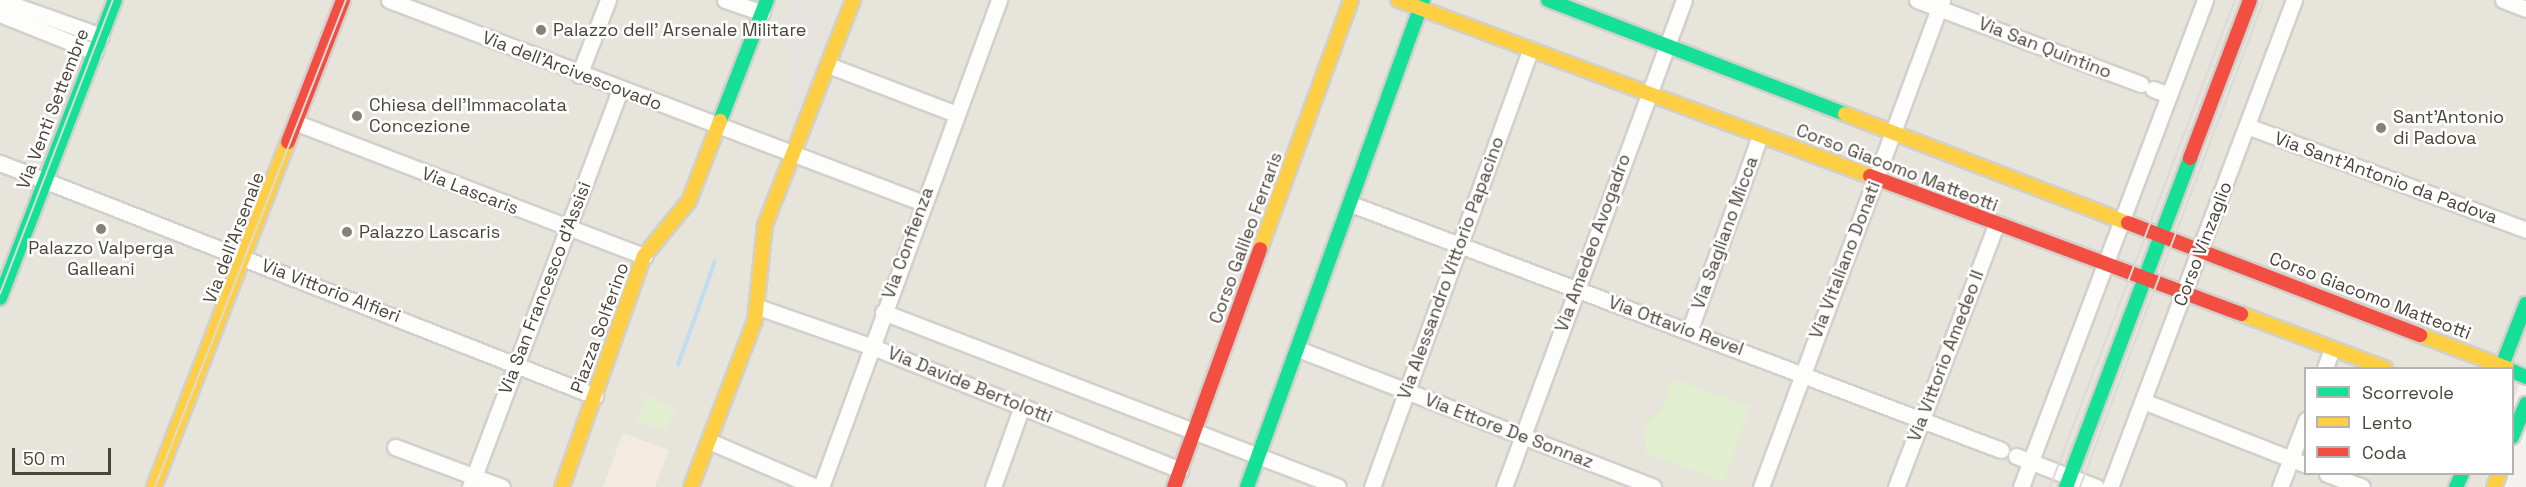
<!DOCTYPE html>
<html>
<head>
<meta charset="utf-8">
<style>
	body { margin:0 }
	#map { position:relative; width:2526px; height:487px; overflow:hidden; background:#f4f2ee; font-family:"Space Grotesk",sans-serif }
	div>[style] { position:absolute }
	.residential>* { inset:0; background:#e7e4dc }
	.commercial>* { inset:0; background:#f3ebdf }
	.green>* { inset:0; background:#e1eecf; transform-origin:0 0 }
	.parking>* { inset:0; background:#e6e3df; transform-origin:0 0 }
	.stream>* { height:4px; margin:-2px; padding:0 2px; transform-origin:2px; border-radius:2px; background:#c0ddf1 }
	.roads { filter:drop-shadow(2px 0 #d2d0cb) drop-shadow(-2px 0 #d2d0cb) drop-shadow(0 2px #d2d0cb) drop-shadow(0 -2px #d2d0cb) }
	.street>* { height:15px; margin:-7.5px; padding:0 7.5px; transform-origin:7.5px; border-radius:7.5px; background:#fdfdfc }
	.fast>* { height:14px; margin:-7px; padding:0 7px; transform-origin:7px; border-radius:7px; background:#16e098 }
	.slow>* { height:14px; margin:-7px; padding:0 7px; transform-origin:7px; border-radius:7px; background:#ffcf43 }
	.jam>* { height:14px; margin:-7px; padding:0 7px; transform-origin:7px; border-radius:7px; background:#f24e42 }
	.tram>* { height:1.5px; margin:-0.75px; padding:0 0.75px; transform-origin:0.75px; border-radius:0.75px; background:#dbdbda }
	.dots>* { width:16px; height:16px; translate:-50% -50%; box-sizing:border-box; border:3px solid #fff; border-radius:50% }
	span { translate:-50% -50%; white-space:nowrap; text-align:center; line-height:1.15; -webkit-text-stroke:5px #fff; paint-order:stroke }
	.poi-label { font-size:18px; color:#4b4439 }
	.left { translate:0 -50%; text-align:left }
	.street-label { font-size:18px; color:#4b4439 }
	.legend { position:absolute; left:2304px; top:367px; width:210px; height:108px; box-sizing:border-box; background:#fff; border:2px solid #b7b4b0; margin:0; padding:8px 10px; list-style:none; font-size:18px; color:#4b4439 }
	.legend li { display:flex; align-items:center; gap:12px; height:30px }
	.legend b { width:30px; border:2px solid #b7b4b0 }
	.scale { position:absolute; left:12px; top:448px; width:99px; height:27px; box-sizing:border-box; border:3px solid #4b4439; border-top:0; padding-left:8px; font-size:18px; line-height:21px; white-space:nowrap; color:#4b4439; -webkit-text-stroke:4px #fff; paint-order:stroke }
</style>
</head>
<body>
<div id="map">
	<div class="residential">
		<div style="clip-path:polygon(0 0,2526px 0,2526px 364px,2513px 403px,2512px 368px,2306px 368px,2306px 474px,2488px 474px,2484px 487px,0 487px)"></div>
	</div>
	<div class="commercial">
		<div style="clip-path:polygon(623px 433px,669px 450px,655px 487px,603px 487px)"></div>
	</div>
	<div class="green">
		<div style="clip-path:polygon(1672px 378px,1750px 407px,1724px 482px,1646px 453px,1643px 426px,1662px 409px)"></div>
		<div style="left:646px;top:396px;width:32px;height:26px;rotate:22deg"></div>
	</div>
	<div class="parking">
		<div style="left:791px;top:0;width:37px;height:131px"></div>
		<div style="clip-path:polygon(1204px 451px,1242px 465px,1234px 487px,1191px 487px)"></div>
	</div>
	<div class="stream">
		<div style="left:678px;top:365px;width:110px;rotate:-70.4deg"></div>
	</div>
	<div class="roads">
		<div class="street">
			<div style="left:0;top:0;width:107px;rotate:19.6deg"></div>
			<div style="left:389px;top:0;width:571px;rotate:20.81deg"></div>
			<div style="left:725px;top:0;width:39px;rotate:19deg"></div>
			<div style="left:1917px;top:0;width:239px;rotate:20.6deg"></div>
			<div style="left:2503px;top:0;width:25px;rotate:21deg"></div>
			<div style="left:0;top:14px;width:102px;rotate:21.8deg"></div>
			<div style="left:828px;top:65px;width:137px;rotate:20.9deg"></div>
			<div style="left:579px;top:75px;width:80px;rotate:-68.9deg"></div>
			<div style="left:2153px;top:89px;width:17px;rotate:21deg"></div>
			<div style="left:297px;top:123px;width:372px;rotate:21deg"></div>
			<div style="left:2247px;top:126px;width:298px;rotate:20.4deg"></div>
			<div style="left:0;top:163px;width:639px;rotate:21.39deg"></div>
			<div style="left:1351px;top:204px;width:695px;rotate:20.73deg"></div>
			<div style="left:758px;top:307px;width:122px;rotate:19.2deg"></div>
			<div style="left:873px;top:347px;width:331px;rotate:21.8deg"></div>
			<div style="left:883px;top:312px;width:487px;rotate:21deg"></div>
			<div style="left:1690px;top:329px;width:205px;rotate:-70.1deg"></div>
			<div style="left:1298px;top:349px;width:381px;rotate:21.2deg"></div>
			<div style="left:2325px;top:368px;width:20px;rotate:-70deg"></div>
			<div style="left:2143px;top:401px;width:175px;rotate:21.4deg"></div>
			<div style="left:709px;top:441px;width:116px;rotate:23.3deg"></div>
			<div style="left:395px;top:447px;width:114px;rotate:20.5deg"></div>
			<div style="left:2016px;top:456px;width:86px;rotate:21.2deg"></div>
			<div style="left:2327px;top:474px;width:37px;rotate:20deg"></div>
			<div style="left:470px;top:487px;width:425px;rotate:-69.3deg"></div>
			<div style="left:821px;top:487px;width:519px;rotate:-69.92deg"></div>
			<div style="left:993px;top:487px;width:86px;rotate:-70.3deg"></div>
			<div style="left:1372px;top:487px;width:465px;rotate:-70.1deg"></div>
			<div style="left:1504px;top:487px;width:519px;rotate:-69.72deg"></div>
			<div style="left:1761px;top:487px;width:520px;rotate:-69.61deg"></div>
			<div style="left:1896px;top:487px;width:280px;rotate:-69.1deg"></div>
			<div style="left:2021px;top:487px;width:521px;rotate:-69.3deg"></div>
			<div style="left:2110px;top:487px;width:521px;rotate:-69.3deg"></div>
			<div style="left:2280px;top:487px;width:72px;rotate:-68.8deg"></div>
		</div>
		<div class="fast">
			<div style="left:1548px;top:0;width:318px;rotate:21deg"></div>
			<div style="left:720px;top:121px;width:130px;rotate:-68.8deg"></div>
			<div style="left:0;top:298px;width:319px;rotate:-68.9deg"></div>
			<div style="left:2501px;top:368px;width:69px;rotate:-68.7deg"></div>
			<div style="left:2512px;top:371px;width:15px;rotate:23deg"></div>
			<div style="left:2512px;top:437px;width:36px;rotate:-67deg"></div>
			<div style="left:1247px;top:487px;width:518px;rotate:-70.13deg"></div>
			<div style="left:2066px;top:487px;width:352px;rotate:-69.3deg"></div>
			<div style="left:2456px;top:487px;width:14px;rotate:-65deg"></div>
		</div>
		<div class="slow">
			<div style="left:1398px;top:0;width:504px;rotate:20.45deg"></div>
			<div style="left:1845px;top:114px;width:303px;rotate:21.1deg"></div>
			<div style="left:1260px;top:249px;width:265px;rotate:-69.9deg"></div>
			<div style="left:2241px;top:314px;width:154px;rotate:20.6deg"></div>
			<div style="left:2420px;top:335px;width:93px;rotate:20.8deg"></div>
			<div style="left:154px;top:487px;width:370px;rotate:-68.8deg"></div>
			<div style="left:562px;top:487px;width:245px;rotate:-70.5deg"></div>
			<div style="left:644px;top:256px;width:71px;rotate:-50.7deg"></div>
			<div style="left:689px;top:201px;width:86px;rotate:-68.8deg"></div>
			<div style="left:691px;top:487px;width:179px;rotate:-69deg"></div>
			<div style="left:755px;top:320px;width:96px;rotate:-84deg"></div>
			<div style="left:765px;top:225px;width:242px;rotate:-68.6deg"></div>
			<div style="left:2494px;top:487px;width:14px;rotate:-69deg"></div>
		</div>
		<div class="jam">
			<div style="left:288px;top:142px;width:152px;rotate:-68.8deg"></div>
			<div style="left:2190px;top:158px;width:169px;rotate:-69.2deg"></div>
			<div style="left:1870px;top:176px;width:396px;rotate:20.4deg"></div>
			<div style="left:2128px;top:223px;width:313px;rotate:21deg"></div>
			<div style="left:1174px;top:487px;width:253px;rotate:-70.1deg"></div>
		</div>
	</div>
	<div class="tram">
		<div style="left:0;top:294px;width:315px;rotate:-69deg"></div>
		<div style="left:155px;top:487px;width:523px;rotate:-68.59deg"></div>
		<div style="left:2050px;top:487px;width:521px;rotate:-69.2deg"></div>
		<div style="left:2080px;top:487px;width:521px;rotate:-69.3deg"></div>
	</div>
	<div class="dots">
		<div style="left:541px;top:30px;background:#868178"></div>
		<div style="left:357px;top:116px;background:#868178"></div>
		<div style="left:2381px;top:128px;background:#868178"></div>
		<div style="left:101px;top:229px;background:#868178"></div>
		<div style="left:347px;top:232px;background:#868178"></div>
	</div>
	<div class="poi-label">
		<span class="left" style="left:553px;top:30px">Palazzo dell' Arsenale Militare</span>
		<span class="left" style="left:369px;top:116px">Chiesa dell'Immacolata<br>Concezione</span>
		<span class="left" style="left:2393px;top:128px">Sant'Antonio<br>di Padova</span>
		<span class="left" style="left:359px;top:232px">Palazzo Lascaris</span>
		<span style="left:101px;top:259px">Palazzo Valperga<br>Galleani</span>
	</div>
	<div class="street-label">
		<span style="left:2045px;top:48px;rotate:21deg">Via San Quintino</span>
		<span style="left:572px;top:71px;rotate:21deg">Via dell'Arcivescovado</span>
		<span style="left:53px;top:109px;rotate:-69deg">Via Venti Settembre</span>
		<span style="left:1897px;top:168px;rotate:21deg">Corso Giacomo Matteotti</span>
		<span style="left:2386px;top:178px;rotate:20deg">Via Sant'Antonio da Padova</span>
		<span style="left:470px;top:191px;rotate:21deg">Via Lascaris</span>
		<span style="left:1725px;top:233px;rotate:-70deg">Via Sagliano Micca</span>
		<span style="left:234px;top:238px;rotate:-69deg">Via dell'Arsenale</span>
		<span style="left:1246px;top:238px;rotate:-70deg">Corso Galileo Ferraris</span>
		<span style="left:908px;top:243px;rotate:-70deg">Via Confienza</span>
		<span style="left:1593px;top:243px;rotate:-70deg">Via Amedeo Avogadro</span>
		<span style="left:2203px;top:244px;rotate:-69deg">Corso Vinzaglio</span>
		<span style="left:1845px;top:260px;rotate:-69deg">Via Vitaliano Donati</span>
		<span style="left:1451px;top:268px;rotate:-70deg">Via Alessandro Vittorio Papacino</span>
		<span style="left:545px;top:288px;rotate:-69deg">Via San Francesco d'Assisi</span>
		<span style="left:331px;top:291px;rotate:21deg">Via Vittorio Alfieri</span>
		<span style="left:2370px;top:296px;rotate:21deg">Corso Giacomo Matteotti</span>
		<span style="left:1676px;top:326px;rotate:20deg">Via Ottavio Revel</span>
		<span style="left:600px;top:328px;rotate:-70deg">Piazza Solferino</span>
		<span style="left:1946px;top:356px;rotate:-69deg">Via Vittorio Amedeo II</span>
		<span style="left:970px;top:385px;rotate:22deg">Via Davide Bertolotti</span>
		<span style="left:1509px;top:431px;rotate:21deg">Via Ettore De Sonnaz</span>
	</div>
	<ul class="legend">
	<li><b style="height:8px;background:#16e098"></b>Scorrevole</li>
	<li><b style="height:8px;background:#ffcf43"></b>Lento</li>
	<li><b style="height:8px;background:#f24e42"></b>Coda</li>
	</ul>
	<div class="scale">50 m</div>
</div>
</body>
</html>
